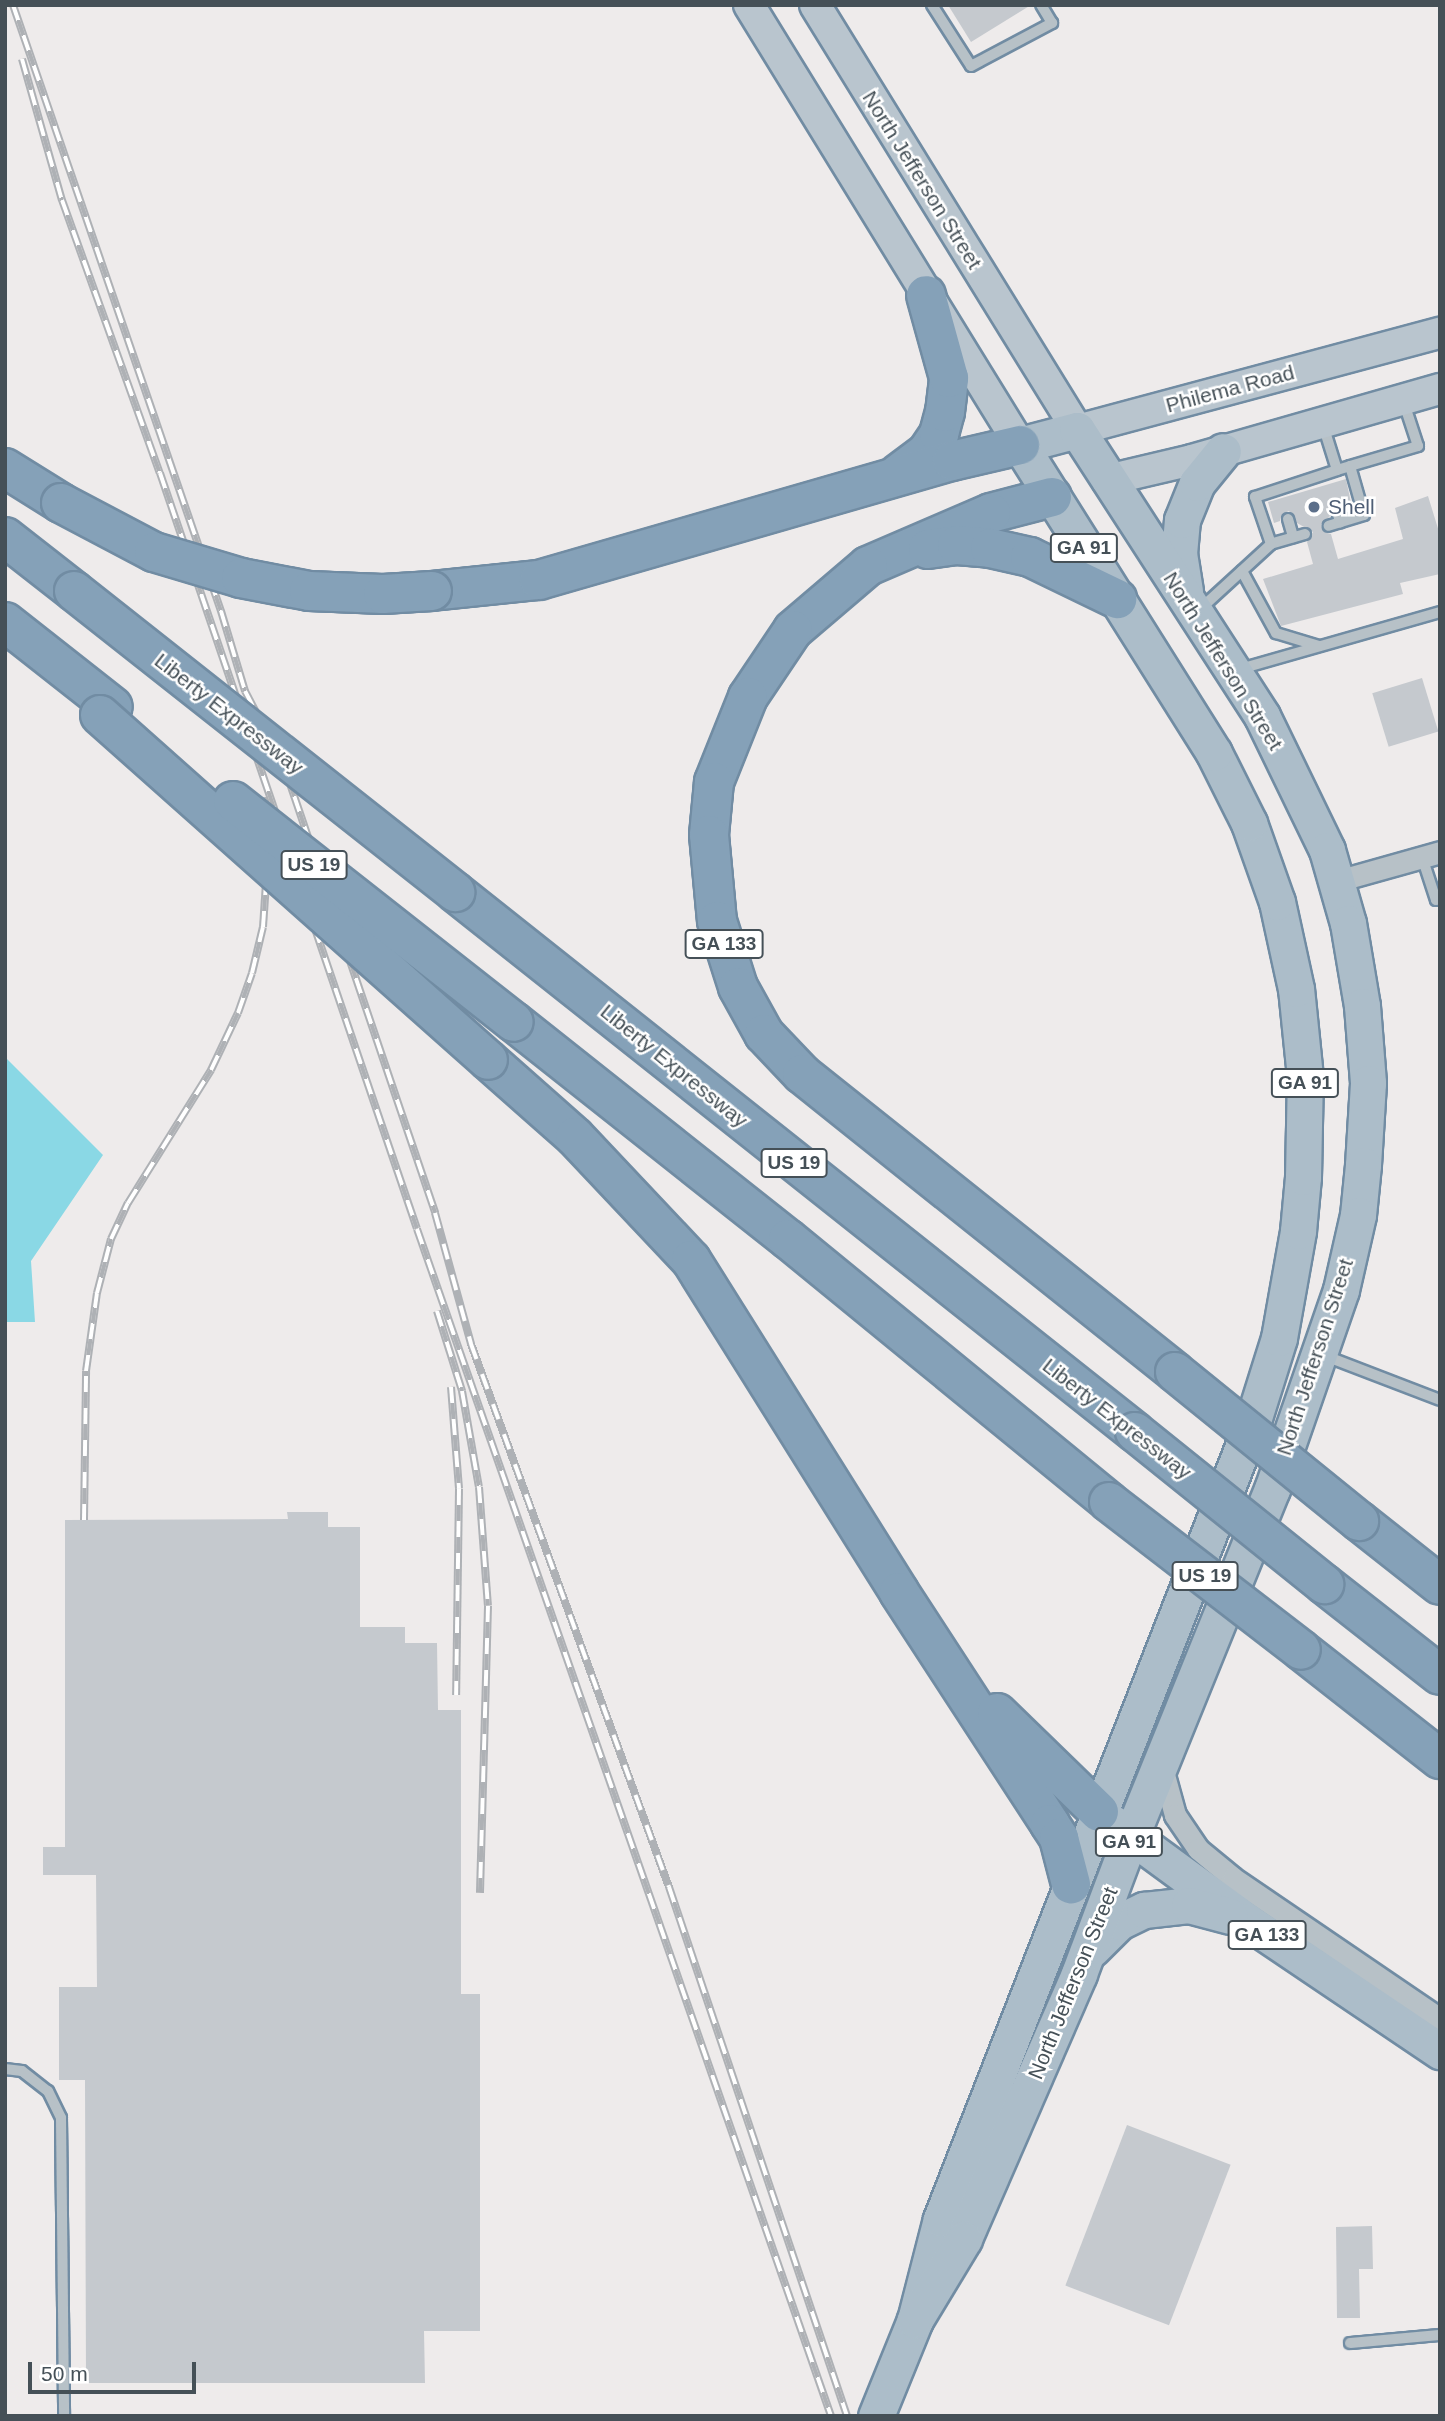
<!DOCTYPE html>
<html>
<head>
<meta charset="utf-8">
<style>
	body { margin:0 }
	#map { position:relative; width:1445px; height:2421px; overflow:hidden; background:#eeebeb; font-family:Arial,sans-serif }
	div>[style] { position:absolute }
	.water>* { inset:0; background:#8ad8e5 }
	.building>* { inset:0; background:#c5c9ce; transform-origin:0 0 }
	.roads { filter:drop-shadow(2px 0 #718ca3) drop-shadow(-2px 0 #718ca3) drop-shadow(0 2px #718ca3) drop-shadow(0 -2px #718ca3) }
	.service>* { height:10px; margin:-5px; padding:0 5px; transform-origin:5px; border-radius:5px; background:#b7c1c7 }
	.minor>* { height:21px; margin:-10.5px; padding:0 10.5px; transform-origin:10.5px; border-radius:10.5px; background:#b7c1c7 }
	.secondary>* { height:30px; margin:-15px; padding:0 15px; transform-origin:15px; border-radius:15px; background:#b9c5ce }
	.primary>* { height:35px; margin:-17.5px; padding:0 17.5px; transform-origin:17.5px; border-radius:17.5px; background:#acbdc9 }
	.motorway>* { height:38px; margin:-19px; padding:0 19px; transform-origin:19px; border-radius:19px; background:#85a1b8 }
	.rail>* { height:8px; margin-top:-4px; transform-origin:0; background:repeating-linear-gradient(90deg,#fff 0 16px,#aeb1b5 0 32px); box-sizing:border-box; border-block:2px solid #aeb1b5 }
	.bridges { filter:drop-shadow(2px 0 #718ca3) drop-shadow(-2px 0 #718ca3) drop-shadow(0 2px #718ca3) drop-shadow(0 -2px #718ca3) }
	.motorway-bridge>* { height:38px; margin:-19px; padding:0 19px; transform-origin:19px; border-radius:19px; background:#85a1b8 }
	.dots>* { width:19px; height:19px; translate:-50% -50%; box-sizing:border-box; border:4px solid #fff; border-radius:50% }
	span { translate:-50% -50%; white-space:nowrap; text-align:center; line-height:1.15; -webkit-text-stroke:5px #fff; paint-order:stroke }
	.shield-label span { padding:2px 5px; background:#fff; border:2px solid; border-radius:5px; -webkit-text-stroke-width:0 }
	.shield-label { font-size:19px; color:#455057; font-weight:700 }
	.street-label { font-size:21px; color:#455057 }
	.service-label { font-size:21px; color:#4e5e75 }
	.left { translate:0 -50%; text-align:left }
	.frame { position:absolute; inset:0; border:7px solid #455057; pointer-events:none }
	.scale { position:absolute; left:28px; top:2362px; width:168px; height:32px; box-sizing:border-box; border:4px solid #455057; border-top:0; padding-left:9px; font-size:21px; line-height:24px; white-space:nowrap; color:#455057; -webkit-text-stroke:5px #fff; paint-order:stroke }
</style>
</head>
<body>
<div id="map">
	<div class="water">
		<div style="clip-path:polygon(5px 1057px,103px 1155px,31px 1261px,35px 1322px,5px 1322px)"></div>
	</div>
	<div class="building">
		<div style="clip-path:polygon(948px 5px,1031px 5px,971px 42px)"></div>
		<div style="clip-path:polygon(1346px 479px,1351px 503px,1344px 505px,1339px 500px,1331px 501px,1328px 506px,1330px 516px,1321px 525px,1324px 532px,1331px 534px,1338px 559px,1403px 539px,1395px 508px,1428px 496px,1440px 535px,1440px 574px,1400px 583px,1403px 594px,1281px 626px,1263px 579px,1313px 564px,1307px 542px,1313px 532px,1297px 523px,1289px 511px,1282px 514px,1280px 521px,1274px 523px,1268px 502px)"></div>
		<div style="left:1422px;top:678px;width:56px;height:52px;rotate:73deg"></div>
		<div style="clip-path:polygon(287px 1512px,328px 1512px,328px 1527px,360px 1527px,360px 1627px,405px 1627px,405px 1643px,437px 1643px,438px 1710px,461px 1710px,461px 1994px,480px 1994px,480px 2331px,424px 2331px,425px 2383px,86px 2383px,85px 2080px,59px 2080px,59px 1987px,97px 1987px,96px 1875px,43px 1875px,43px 1847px,65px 1847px,65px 1520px,288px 1519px)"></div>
		<div style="left:1127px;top:2125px;width:111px;height:172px;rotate:21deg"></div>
		<div style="clip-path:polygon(1372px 2226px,1373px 2269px,1359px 2269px,1360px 2318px,1337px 2318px,1336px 2227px)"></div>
	</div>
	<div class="roads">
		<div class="service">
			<div style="left:932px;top:5px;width:72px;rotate:57.4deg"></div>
			<div style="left:971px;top:66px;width:92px;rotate:-28deg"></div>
			<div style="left:1052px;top:23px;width:21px;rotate:-121deg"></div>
			<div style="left:1323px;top:425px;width:47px;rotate:72.7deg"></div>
			<div style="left:1337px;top:470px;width:14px;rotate:-17deg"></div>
			<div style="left:1350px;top:466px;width:51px;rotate:74.1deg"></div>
			<div style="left:1364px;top:515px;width:37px;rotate:163deg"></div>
			<div style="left:1350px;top:466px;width:71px;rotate:-16.4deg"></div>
			<div style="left:1418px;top:446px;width:48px;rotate:-108.1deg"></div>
			<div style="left:1336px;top:507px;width:16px;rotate:75deg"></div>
			<div style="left:1288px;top:519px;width:19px;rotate:74deg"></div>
			<div style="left:1305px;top:534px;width:35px;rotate:164deg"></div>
			<div style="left:1271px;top:544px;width:50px;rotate:-108.8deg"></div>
			<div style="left:1255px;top:497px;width:86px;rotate:-18.2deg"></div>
			<div style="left:1242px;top:571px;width:71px;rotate:61.3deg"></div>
			<div style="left:1276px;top:633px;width:45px;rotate:16.8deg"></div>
			<div style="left:1198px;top:611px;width:99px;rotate:-42.5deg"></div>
			<div style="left:1240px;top:669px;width:208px;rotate:-15.9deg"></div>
			<div style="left:1422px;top:857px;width:45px;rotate:72deg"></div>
			<div style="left:1436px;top:900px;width:4px;rotate:-14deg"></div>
			<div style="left:1323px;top:1355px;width:125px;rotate:21deg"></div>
			<div style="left:5px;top:2069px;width:17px;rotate:7deg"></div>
			<div style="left:22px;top:2071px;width:33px;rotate:38deg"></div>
			<div style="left:48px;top:2091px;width:30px;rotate:64deg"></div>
			<div style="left:61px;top:2118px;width:298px;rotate:89.4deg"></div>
			<div style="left:1350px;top:2343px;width:90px;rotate:-5.1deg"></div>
		</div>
		<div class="minor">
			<div style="left:1337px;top:881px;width:107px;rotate:-15.7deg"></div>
			<div style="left:1161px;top:1764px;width:53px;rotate:74.6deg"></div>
			<div style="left:1175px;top:1815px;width:41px;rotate:55.9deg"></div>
			<div style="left:1198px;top:1849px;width:45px;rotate:39.6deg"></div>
			<div style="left:1233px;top:1878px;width:250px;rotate:34.3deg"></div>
		</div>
		<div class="secondary">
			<div style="left:749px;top:5px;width:517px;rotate:58.37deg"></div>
			<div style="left:815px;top:5px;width:499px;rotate:58.3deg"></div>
			<div style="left:1077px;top:430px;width:376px;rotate:-15deg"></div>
			<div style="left:1107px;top:480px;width:87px;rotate:-13.2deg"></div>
			<div style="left:1192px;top:460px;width:258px;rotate:-16deg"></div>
		</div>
		<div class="primary">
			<div style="left:1185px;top:591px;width:37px;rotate:-99deg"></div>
			<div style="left:1179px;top:554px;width:34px;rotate:-85deg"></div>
			<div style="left:1182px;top:520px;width:40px;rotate:-68deg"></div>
			<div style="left:1197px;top:483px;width:41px;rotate:-50.9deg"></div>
			<div style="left:1113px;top:1823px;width:166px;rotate:36.2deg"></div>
			<div style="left:1247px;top:1921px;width:233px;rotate:34deg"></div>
			<div style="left:1092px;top:1949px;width:38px;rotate:-45deg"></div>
			<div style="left:1119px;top:1922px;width:28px;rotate:-26deg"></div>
			<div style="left:1144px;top:1910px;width:45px;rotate:-6.3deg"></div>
			<div style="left:1189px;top:1905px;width:42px;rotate:15deg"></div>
			<div style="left:876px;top:2416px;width:104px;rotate:-67.9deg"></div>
			<div style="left:915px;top:2320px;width:104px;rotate:-75.6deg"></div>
			<div style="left:941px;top:2219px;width:857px;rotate:-68.65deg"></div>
			<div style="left:1253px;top:1421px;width:87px;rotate:-72.6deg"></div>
			<div style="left:1279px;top:1338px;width:109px;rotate:-79.9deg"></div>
			<div style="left:1298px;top:1231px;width:54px;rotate:-84.7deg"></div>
			<div style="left:1303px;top:1177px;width:100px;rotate:-88.9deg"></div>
			<div style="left:1305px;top:1077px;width:88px;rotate:-95.8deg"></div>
			<div style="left:1296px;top:989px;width:89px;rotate:-102.3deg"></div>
			<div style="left:1277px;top:902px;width:84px;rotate:-109.5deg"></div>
			<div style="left:1249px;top:823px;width:78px;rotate:-116.6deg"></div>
			<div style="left:1214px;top:753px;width:364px;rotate:-122.2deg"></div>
			<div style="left:1020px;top:445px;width:59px;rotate:-14.7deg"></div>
			<div style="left:1077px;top:430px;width:341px;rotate:57.1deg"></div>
			<div style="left:1262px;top:716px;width:149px;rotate:64.1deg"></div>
			<div style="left:1327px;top:850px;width:76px;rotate:74deg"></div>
			<div style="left:1348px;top:923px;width:84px;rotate:80.4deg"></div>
			<div style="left:1362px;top:1006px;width:77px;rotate:85.5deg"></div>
			<div style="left:1368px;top:1083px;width:82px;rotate:93.5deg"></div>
			<div style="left:1363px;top:1165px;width:50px;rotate:95.7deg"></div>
			<div style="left:1358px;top:1215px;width:77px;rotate:102.8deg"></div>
			<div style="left:1341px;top:1290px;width:211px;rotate:109.1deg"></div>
			<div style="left:1272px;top:1489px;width:377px;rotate:112.1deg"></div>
			<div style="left:1130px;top:1838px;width:145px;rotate:110.6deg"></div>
			<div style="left:1079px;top:1974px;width:289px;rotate:113.5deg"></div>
			<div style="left:964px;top:2239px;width:95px;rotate:121.2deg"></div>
		</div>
		<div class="motorway">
			<div style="left:5px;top:468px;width:66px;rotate:32deg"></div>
			<div style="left:898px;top:474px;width:36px;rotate:-37deg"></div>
			<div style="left:927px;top:452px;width:22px;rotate:-56deg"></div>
			<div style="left:939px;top:434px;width:23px;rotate:-75deg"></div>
			<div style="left:945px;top:412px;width:34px;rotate:-83deg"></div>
			<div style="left:949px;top:378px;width:86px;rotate:-105.5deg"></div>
			<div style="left:1052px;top:497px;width:63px;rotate:165.3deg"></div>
			<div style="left:991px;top:513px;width:134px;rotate:156.7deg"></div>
			<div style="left:868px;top:566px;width:99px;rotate:139.5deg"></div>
			<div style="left:793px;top:630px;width:81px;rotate:123.9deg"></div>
			<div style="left:748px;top:697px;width:92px;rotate:111.8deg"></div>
			<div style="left:714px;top:782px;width:53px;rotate:95.4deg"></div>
			<div style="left:709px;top:835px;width:86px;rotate:84.7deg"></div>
			<div style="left:717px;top:921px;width:69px;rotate:72.3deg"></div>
			<div style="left:738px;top:987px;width:54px;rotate:61deg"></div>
			<div style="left:764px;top:1034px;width:55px;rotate:46.5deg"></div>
			<div style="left:802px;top:1074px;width:477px;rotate:38.6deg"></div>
			<div style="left:5px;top:537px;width:88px;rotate:38deg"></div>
			<div style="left:928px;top:549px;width:29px;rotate:-8deg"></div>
			<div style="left:957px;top:545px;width:33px;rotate:5deg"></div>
			<div style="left:990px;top:548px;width:41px;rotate:12.7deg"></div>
			<div style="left:1030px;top:557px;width:97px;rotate:25.8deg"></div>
			<div style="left:432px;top:591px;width:108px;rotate:-5.9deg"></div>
			<div style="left:539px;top:580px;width:430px;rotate:-16.1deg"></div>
			<div style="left:952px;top:461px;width:70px;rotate:-13.2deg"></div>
			<div style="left:5px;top:622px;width:137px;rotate:38.2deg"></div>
			<div style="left:455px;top:892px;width:868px;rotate:38.45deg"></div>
			<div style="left:514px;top:1022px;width:350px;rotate:38.4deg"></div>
			<div style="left:788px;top:1239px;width:415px;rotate:39.3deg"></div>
			<div style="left:488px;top:1060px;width:116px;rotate:41.5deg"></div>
			<div style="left:575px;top:1137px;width:169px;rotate:46.7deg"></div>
			<div style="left:691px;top:1260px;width:392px;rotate:57.9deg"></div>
			<div style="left:899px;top:1592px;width:277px;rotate:56.9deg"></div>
			<div style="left:1050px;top:1824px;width:17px;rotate:57deg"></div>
			<div style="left:1059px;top:1838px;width:48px;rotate:75.4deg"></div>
			<div style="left:1359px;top:1521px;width:103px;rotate:38.3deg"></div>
			<div style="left:1324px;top:1584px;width:147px;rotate:38.1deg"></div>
			<div style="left:1301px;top:1650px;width:177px;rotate:38.1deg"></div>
			<div style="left:997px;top:1713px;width:142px;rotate:44.1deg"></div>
		</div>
	</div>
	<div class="rail">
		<div style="left:13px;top:5px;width:641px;rotate:71.06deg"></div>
		<div style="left:221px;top:611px;width:84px;rotate:73.3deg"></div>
		<div style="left:245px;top:691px;width:85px;rotate:62.5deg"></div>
		<div style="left:284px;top:766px;width:472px;rotate:71.3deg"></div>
		<div style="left:435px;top:1213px;width:136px;rotate:74.6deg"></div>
		<div style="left:471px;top:1344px;width:578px;rotate:69.97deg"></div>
		<div style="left:669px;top:1887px;width:558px;rotate:71.4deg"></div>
		<div style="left:22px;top:59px;width:147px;rotate:74.2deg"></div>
		<div style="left:62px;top:200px;width:290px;rotate:70.3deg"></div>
		<div style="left:160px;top:473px;width:798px;rotate:71.22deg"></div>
		<div style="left:417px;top:1229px;width:1257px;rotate:70.77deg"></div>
		<div style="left:437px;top:1311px;width:84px;rotate:72.6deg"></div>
		<div style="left:462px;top:1391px;width:97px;rotate:80deg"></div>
		<div style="left:479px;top:1487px;width:119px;rotate:85.7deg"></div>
		<div style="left:488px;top:1606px;width:287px;rotate:91.6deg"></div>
		<div style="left:451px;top:1387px;width:102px;rotate:85.5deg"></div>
		<div style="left:459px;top:1489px;width:206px;rotate:90.8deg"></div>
		<div style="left:84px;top:1520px;width:149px;rotate:-89.2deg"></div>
		<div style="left:86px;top:1371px;width:79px;rotate:-82deg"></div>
		<div style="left:97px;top:1293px;width:56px;rotate:-75.5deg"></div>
		<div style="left:111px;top:1239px;width:40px;rotate:-65deg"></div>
		<div style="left:128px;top:1203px;width:157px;rotate:-58deg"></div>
		<div style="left:211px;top:1070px;width:63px;rotate:-64.7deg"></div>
		<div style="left:238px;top:1013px;width:42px;rotate:-70.7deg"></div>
		<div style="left:252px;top:973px;width:47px;rotate:-76.6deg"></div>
		<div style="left:263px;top:927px;width:74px;rotate:-86.1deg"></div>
		<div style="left:268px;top:853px;width:56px;rotate:-94.1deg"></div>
	</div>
	<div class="bridges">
		<div class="motorway-bridge">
			<div style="left:61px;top:503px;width:105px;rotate:27.8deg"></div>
			<div style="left:154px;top:552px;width:91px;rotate:16.6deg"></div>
			<div style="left:241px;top:578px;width:69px;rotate:10.8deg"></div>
			<div style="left:309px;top:591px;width:74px;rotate:2.3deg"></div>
			<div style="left:383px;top:594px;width:49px;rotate:-3.5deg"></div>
			<div style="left:74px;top:591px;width:486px;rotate:38.3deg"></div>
			<div style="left:100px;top:715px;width:519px;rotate:41.64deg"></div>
			<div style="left:233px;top:801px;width:357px;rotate:38.2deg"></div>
			<div style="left:1175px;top:1372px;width:237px;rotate:39deg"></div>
			<div style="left:1135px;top:1432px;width:243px;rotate:38.8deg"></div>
			<div style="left:1109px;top:1502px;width:242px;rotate:37.6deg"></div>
		</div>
	</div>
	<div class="dots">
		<div style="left:1314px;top:507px;background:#5c6f8a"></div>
	</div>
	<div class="shield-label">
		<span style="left:1084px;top:548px">GA 91</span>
		<span style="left:314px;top:865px">US 19</span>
		<span style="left:724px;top:944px">GA 133</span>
		<span style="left:1305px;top:1083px">GA 91</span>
		<span style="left:794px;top:1163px">US 19</span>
		<span style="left:1205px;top:1576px">US 19</span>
		<span style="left:1129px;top:1842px">GA 91</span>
		<span style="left:1267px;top:1935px">GA 133</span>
	</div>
	<div class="street-label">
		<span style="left:922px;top:180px;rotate:58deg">North Jefferson Street</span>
		<span style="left:1230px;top:389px;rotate:-15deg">Philema Road</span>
		<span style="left:1223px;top:661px;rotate:58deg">North Jefferson Street</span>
		<span style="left:229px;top:714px;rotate:38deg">Liberty Expressway</span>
		<span style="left:674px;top:1066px;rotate:39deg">Liberty Expressway</span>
		<span style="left:1315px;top:1357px;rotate:-72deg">North Jefferson Street</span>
		<span style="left:1117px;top:1419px;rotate:38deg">Liberty Expressway</span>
		<span style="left:1073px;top:1983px;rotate:-68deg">North Jefferson Street</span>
	</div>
	<div class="service-label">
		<span class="left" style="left:1328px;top:507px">Shell</span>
	</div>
	<div class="frame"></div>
	<div class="scale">50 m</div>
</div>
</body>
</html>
